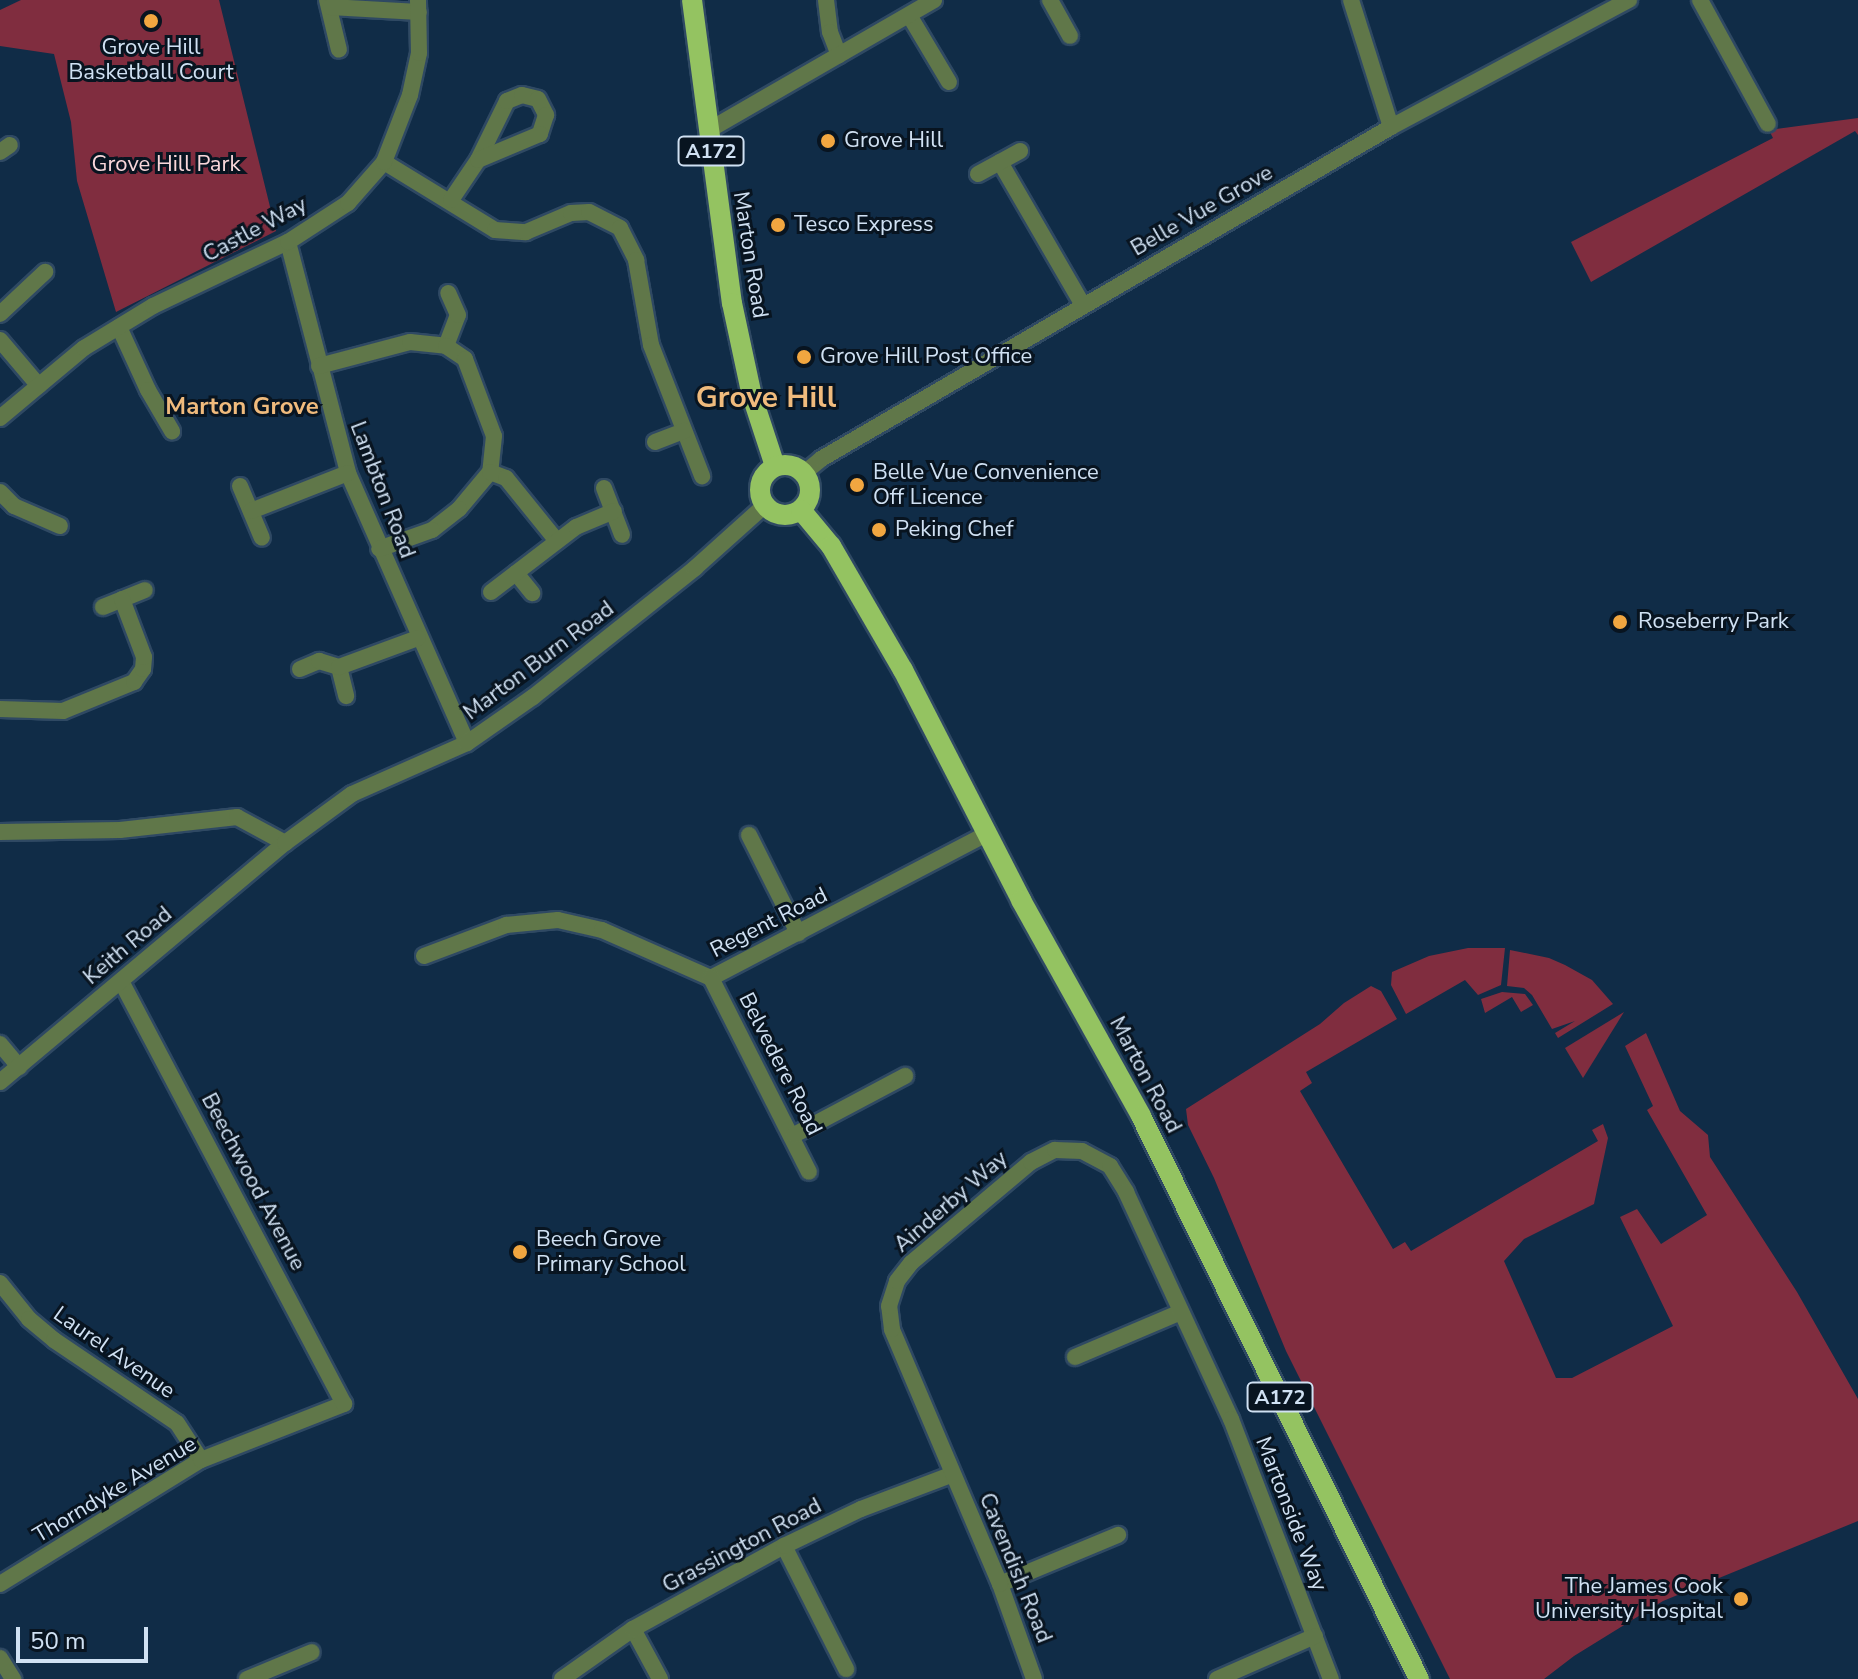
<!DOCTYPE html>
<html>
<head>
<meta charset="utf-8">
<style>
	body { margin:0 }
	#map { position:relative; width:1858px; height:1679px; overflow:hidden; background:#102c47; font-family:"Nunito Sans",sans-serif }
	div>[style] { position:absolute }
	.green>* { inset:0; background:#802d3f }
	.roads { filter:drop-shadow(2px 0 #2f4963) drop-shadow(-2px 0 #2f4963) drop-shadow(0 2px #2f4963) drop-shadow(0 -2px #2f4963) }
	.minor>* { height:16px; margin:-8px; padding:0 8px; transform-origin:8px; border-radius:8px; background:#607749 }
	.tertiary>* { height:16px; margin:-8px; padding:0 8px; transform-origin:8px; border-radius:8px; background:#607749 }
	.primary>* { height:20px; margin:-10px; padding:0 10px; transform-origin:10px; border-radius:10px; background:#94c361 }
	.primary>.ring { margin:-10px; padding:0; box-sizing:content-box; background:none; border:20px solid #94c361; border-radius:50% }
	.dots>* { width:22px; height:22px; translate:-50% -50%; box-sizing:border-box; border:4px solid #081420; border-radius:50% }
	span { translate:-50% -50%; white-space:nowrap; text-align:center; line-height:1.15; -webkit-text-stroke:6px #081420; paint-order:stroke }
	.shield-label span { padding:2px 6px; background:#081420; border:2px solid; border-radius:6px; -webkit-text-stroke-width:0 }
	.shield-label { font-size:20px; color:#d0e1f3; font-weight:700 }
	.poi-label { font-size:22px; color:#d0e1f3 }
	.left { translate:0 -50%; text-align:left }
	.right { translate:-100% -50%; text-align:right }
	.park-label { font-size:22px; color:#f9d7da }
	.street-label { font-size:22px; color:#d0e1f3 }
	.neighbourhood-label { font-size:24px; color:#f0bb7d; font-weight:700 }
	.district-label { font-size:30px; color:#f0bb7d; font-weight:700 }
	.scale { position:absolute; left:16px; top:1627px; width:132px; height:36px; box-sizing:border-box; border:4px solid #d0e1f3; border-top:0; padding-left:10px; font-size:24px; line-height:28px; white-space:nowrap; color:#d0e1f3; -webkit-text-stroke:6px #081420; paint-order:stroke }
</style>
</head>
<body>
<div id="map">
	<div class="green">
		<div style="clip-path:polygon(21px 0,219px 0,276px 231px,116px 312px,77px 181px,71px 122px,54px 54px,0 46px,0 10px)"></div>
		<div style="clip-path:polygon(1858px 118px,1858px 135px,1855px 131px,1591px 282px,1571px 242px,1773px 138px,1769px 130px)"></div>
		<div style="clip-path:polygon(1468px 948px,1505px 948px,1501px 985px,1478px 995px,1465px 980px,1406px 1014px,1391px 985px,1392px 972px,1429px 956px)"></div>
		<div style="clip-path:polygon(1510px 950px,1549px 958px,1565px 965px,1592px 980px,1613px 1004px,1558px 1038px,1555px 1033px,1575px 1021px,1552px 1029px,1532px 995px,1524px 988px,1507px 986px)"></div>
		<div style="clip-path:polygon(1371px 986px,1381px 991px,1397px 1019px,1306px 1072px,1312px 1083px,1300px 1091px,1393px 1249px,1405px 1242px,1411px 1251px,1598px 1141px,1592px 1130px,1603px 1124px,1608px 1138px,1594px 1204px,1524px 1239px,1504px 1261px,1556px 1378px,1572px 1378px,1673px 1326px,1620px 1217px,1637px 1209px,1661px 1244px,1707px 1215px,1647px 1110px,1653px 1106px,1625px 1046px,1646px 1033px,1680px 1111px,1708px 1135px,1710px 1157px,1797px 1292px,1858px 1399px,1858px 1521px,1663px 1601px,1574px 1656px,1544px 1679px,1450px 1679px,1286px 1351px,1214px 1178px,1188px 1125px,1186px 1109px,1320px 1024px,1344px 1003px)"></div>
		<div style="clip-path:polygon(1502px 992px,1525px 994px,1533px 1005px,1521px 1012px,1512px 997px,1485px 1013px,1481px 999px)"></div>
		<div style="clip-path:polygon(1624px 1012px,1583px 1078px,1565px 1048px)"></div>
	</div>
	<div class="roads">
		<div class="minor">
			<div style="left:327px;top:0;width:51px;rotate:76.5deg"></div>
			<div style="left:826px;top:0;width:32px;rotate:83deg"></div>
			<div style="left:830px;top:32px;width:25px;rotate:69deg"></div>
			<div style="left:1050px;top:0;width:41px;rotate:60.9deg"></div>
			<div style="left:1351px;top:0;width:133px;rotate:72.5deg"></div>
			<div style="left:1700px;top:0;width:141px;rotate:61.3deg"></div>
			<div style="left:330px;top:7px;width:89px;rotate:3.2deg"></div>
			<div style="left:909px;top:15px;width:78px;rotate:59.2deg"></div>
			<div style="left:709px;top:130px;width:260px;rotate:-30deg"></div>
			<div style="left:0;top:152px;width:12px;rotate:-35deg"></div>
			<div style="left:384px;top:162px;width:130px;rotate:31.5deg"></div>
			<div style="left:495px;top:230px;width:31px;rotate:4deg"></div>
			<div style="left:526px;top:232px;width:49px;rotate:-22.9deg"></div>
			<div style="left:571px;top:213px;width:18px;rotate:-3deg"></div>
			<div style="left:589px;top:212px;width:35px;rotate:27deg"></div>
			<div style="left:620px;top:228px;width:36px;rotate:63deg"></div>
			<div style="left:636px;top:260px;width:86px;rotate:80deg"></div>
			<div style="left:651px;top:345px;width:141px;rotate:68.7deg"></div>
			<div style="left:1000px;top:162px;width:165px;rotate:59.9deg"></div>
			<div style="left:978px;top:174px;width:48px;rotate:-28.7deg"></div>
			<div style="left:451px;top:200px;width:48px;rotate:-56deg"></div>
			<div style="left:478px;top:160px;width:66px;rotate:-63.8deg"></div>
			<div style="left:507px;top:101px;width:16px;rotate:-22deg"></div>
			<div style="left:522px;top:95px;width:16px;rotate:14deg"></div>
			<div style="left:538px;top:99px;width:18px;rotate:63deg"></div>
			<div style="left:546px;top:115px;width:20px;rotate:108deg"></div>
			<div style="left:540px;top:134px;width:67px;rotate:157.2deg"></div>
			<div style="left:288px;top:242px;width:239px;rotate:75.4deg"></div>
			<div style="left:348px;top:473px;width:295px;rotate:66.2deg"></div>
			<div style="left:0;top:314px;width:62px;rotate:-43deg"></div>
			<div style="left:119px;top:327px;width:69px;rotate:65.3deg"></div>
			<div style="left:148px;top:390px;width:48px;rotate:59.7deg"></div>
			<div style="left:0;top:340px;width:60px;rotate:49.7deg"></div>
			<div style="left:446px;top:346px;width:33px;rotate:-69deg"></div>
			<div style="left:458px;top:315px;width:24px;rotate:-114deg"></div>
			<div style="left:319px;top:366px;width:94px;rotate:-14.8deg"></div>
			<div style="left:410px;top:342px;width:36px;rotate:6deg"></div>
			<div style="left:446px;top:346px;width:23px;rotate:34deg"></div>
			<div style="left:465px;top:359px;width:82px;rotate:69.4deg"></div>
			<div style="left:494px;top:436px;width:36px;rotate:96deg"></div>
			<div style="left:490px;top:472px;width:48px;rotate:130deg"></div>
			<div style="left:459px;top:509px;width:34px;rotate:142deg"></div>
			<div style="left:432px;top:530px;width:56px;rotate:160.3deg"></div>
			<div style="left:0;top:418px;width:109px;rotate:-39.8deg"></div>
			<div style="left:84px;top:348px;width:81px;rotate:-31.3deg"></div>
			<div style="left:153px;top:306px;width:149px;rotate:-25.4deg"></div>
			<div style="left:288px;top:242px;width:72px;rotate:-33deg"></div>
			<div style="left:348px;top:203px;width:55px;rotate:-48.7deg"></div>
			<div style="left:384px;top:162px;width:72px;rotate:-68.8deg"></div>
			<div style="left:410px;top:95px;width:43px;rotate:-77.9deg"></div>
			<div style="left:419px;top:53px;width:53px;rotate:-91.1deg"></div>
			<div style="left:655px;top:442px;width:31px;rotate:-21deg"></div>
			<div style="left:490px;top:472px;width:17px;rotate:21deg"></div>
			<div style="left:506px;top:478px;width:81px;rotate:51deg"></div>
			<div style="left:804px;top:473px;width:22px;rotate:-39deg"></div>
			<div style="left:821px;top:459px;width:660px;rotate:-30.22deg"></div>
			<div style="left:1391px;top:127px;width:270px;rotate:-28.1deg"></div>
			<div style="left:240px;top:486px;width:56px;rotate:67.1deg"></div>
			<div style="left:604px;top:488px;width:50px;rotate:69deg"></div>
			<div style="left:0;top:492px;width:20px;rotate:45deg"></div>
			<div style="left:14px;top:506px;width:50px;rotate:23.5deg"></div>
			<div style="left:251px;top:511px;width:104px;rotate:-21.4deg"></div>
			<div style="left:516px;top:573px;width:26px;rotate:51deg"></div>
			<div style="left:491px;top:592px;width:107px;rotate:-37.4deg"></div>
			<div style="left:576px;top:527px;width:41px;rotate:-22.8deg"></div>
			<div style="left:103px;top:607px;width:45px;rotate:-22deg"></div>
			<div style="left:339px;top:667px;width:30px;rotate:76deg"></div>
			<div style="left:300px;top:669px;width:21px;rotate:-23deg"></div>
			<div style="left:319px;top:661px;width:21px;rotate:17deg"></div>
			<div style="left:339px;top:667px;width:84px;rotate:-20.2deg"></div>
			<div style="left:0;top:709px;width:63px;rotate:1.8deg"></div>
			<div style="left:63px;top:711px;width:77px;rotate:-22.2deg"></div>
			<div style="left:134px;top:682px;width:16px;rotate:-55deg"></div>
			<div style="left:143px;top:669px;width:12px;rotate:-85deg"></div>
			<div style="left:144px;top:657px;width:62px;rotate:-110.8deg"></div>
			<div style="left:749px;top:835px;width:110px;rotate:63.4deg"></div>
			<div style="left:424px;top:956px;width:88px;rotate:-20.7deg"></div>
			<div style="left:506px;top:925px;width:52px;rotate:-5.5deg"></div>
			<div style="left:558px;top:920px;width:45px;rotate:12.8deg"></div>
			<div style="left:602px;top:930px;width:119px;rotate:23.8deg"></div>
			<div style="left:711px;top:978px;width:313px;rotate:-27.6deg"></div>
			<div style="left:711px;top:978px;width:217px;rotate:63.2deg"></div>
			<div style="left:0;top:1044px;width:30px;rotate:50deg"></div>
			<div style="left:794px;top:1135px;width:126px;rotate:-28deg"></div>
			<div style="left:0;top:1283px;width:46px;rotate:51.1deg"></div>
			<div style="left:29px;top:1319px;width:33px;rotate:40deg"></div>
			<div style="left:54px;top:1340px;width:148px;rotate:34deg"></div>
			<div style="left:177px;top:1423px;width:44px;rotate:57deg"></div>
			<div style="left:1075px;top:1357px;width:115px;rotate:-23deg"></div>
			<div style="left:784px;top:1546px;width:138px;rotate:63.2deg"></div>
			<div style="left:0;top:1584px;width:236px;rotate:-31.7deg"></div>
			<div style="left:201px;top:1460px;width:154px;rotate:-21.4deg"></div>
			<div style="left:344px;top:1404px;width:478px;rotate:-117.8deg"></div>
			<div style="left:1000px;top:1584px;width:128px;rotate:-22.6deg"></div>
			<div style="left:633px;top:1629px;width:57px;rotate:61.6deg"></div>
			<div style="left:0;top:1658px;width:25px;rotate:58deg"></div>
			<div style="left:247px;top:1679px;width:70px;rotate:-22.6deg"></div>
			<div style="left:562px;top:1679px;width:87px;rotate:-35.2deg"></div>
			<div style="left:633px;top:1629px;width:172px;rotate:-28.8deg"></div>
			<div style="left:784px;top:1546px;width:85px;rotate:-25.7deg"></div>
			<div style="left:861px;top:1509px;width:98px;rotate:-20.8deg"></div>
			<div style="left:1034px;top:1679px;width:101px;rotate:-109.7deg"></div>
			<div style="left:1000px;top:1584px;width:277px;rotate:-113deg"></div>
			<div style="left:892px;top:1329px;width:23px;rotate:-97deg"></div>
			<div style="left:889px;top:1306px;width:26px;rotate:-72deg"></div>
			<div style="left:897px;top:1281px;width:23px;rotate:-52deg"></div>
			<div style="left:911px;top:1263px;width:157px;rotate:-40.1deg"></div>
			<div style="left:1031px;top:1162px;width:27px;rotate:-27deg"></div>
			<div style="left:1055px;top:1150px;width:27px;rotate:2deg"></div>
			<div style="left:1082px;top:1151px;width:32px;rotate:28deg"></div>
			<div style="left:1110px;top:1166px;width:31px;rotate:58deg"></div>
			<div style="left:1126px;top:1192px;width:250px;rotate:65.2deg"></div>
			<div style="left:1231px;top:1419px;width:279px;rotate:69deg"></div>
			<div style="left:1217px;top:1679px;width:107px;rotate:-23.7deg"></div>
		</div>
		<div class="tertiary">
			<div style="left:0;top:832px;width:120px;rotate:-1deg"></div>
			<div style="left:120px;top:830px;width:118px;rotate:-6.3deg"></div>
			<div style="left:237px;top:817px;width:55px;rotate:28.4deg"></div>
			<div style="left:0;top:1082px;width:372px;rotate:-40deg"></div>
			<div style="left:285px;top:843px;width:83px;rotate:-36.2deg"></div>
			<div style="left:352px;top:794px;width:126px;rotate:-23.9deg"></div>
			<div style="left:467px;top:743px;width:80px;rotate:-34.9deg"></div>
			<div style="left:533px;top:697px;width:207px;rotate:-38.5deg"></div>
			<div style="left:695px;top:568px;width:93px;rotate:-41.9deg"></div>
		</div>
		<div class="primary">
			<div style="left:692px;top:0;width:306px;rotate:82.5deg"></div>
			<div style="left:732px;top:303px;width:95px;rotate:77.9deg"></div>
			<div style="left:752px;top:396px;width:74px;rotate:71.8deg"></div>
			<div class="ring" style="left:760px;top:465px;width:30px;height:30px"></div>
			<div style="left:801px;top:510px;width:47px;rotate:50.2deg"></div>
			<div style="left:831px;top:546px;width:143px;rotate:59.9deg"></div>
			<div style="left:903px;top:670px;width:259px;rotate:62.8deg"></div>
			<div style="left:1021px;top:900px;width:247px;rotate:60.9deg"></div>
			<div style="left:1141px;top:1116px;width:628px;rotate:63.72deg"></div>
		</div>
	</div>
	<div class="dots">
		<div style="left:151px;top:21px;background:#f1a640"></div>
		<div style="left:828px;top:141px;background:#f1a640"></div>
		<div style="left:778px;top:225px;background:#f1a640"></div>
		<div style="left:804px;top:357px;background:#f1a640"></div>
		<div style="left:857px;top:485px;background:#f1a640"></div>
		<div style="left:879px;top:530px;background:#f1a640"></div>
		<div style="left:1620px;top:622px;background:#f1a640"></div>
		<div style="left:520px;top:1252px;background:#f1a640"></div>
		<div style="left:1741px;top:1599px;background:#f1a640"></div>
	</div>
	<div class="shield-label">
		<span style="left:711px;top:151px">A172</span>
		<span style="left:1280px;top:1397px">A172</span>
	</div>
	<div class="poi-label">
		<span style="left:151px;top:60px">Grove Hill<br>Basketball Court</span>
		<span class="left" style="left:844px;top:141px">Grove Hill</span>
		<span class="left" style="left:794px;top:225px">Tesco Express</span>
		<span class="left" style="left:820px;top:357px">Grove Hill Post Office</span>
		<span class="left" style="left:873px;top:485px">Belle Vue Convenience<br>Off Licence</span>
		<span class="left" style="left:895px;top:530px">Peking Chef</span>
		<span class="left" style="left:1638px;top:622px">Roseberry Park</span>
		<span class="left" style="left:536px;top:1252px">Beech Grove<br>Primary School</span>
		<span class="right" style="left:1723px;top:1599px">The James Cook<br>University Hospital</span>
	</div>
	<div class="park-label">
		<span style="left:166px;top:165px">Grove Hill Park</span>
	</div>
	<div class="street-label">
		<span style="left:1202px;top:211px;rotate:-30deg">Belle Vue Grove</span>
		<span style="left:255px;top:230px;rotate:-28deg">Castle Way</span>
		<span style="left:750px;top:255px;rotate:81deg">Marton Road</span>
		<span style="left:382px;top:490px;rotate:69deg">Lambton Road</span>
		<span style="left:539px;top:661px;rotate:-37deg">Marton Burn Road</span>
		<span style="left:769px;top:923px;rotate:-27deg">Regent Road</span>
		<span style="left:128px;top:946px;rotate:-40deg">Keith Road</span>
		<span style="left:780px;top:1064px;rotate:63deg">Belvedere Road</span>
		<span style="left:1145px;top:1075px;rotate:62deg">Marton Road</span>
		<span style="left:253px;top:1182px;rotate:62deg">Beechwood Avenue</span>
		<span style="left:951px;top:1202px;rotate:-41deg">Ainderby Way</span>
		<span style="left:114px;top:1353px;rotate:35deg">Laurel Avenue</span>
		<span style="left:115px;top:1490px;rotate:-31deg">Thorndyke Avenue</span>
		<span style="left:1291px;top:1514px;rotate:69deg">Martonside Way</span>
		<span style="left:742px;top:1546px;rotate:-28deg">Grassington Road</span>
		<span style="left:1015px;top:1568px;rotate:68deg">Cavendish Road</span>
	</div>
	<div class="neighbourhood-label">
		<span style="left:242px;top:407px">Marton Grove</span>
	</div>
	<div class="district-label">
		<span style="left:766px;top:398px">Grove Hill</span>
	</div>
	<div class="scale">50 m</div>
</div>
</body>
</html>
